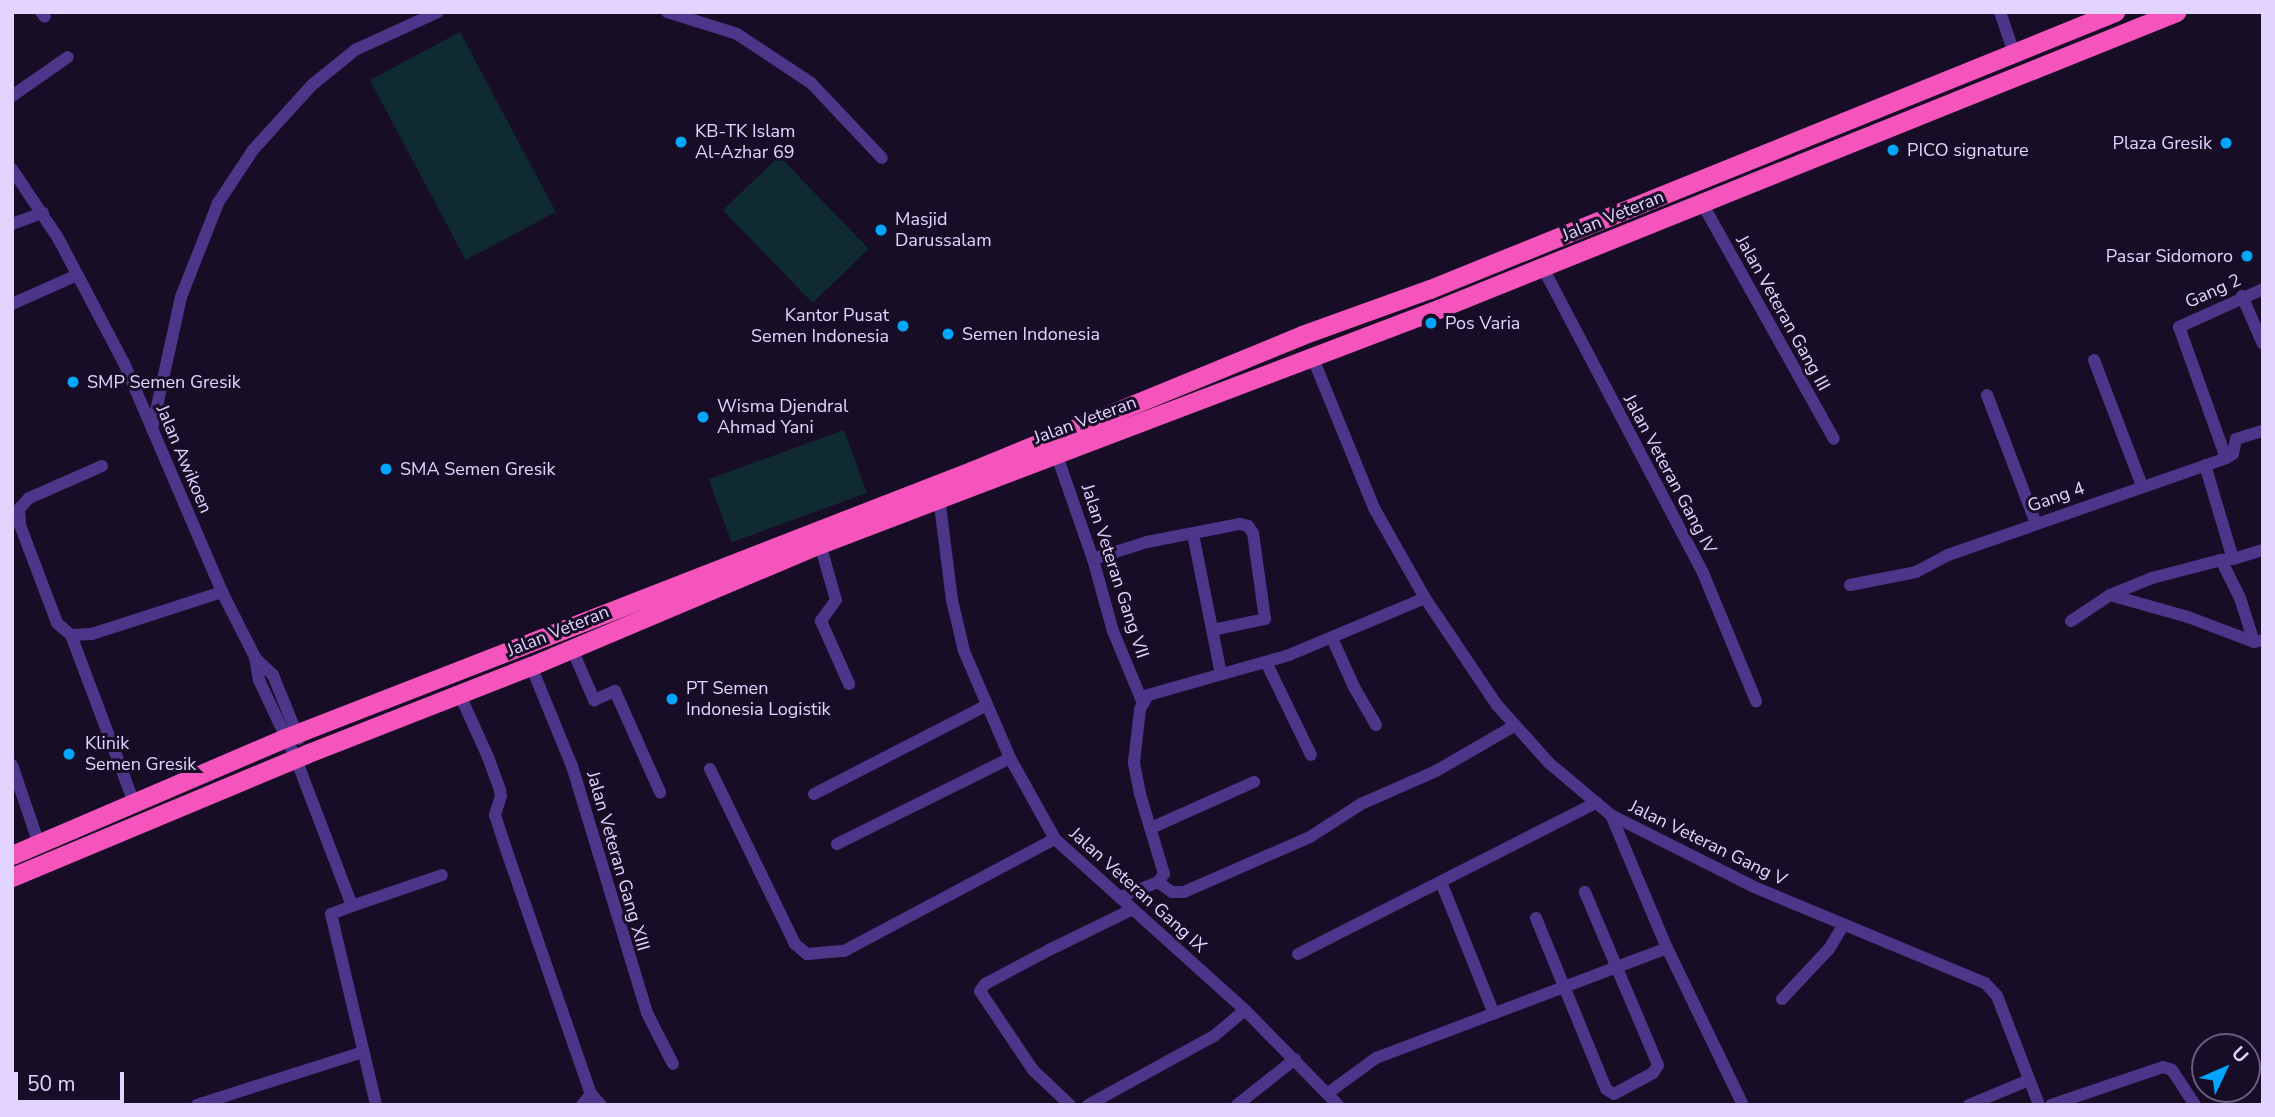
<!DOCTYPE html>
<html>
<head>
<meta charset="utf-8">
<style>
	body { margin:0 }
	#map { position:relative; width:2275px; height:1117px; overflow:hidden; background:#180d27; font-family:"Nunito Sans",sans-serif }
	div>[style] { position:absolute }
	.green>* { inset:0; background:#102a32; transform-origin:0 0 }
	.minor>* { height:12px; margin:-6px; padding:0 6px; transform-origin:6px; border-radius:6px; background:#4d358a }
	.trunk>* { height:19px; margin:-9.5px; padding:0 9.5px; transform-origin:9.5px; border-radius:9.5px; background:#f454bb }
	.dots>* { width:19px; height:19px; translate:-50% -50%; box-sizing:border-box; border:4px solid #180d27; border-radius:50% }
	span { translate:-50% -50%; white-space:nowrap; text-align:center; line-height:1.15; -webkit-text-stroke:6px #180d27; paint-order:stroke }
	.poi-label { font-size:18px; color:#e3d3ff }
	.left { translate:0 -50%; text-align:left }
	.right { translate:-100% -50%; text-align:right }
	.street-label { font-size:18px; color:#e3d3ff }
	.frame { position:absolute; inset:0; border:14px solid #e3d3ff; pointer-events:none }
	.north { position:absolute; left:2191px; top:1033px; width:70px; height:70px; box-sizing:border-box; background:#180d27; border:2px solid #695c7d; border-radius:50%; rotate:46deg; font-size:19px; font-weight:700; line-height:28px; text-align:center; color:#e3d3ff }
	.north::after { content:''; display:block; margin:auto; width:24px; height:32px; background:#00a6fe; clip-path:polygon(50% 0,100% 100%,50% 72%,0 100%) }
	.scale { position:absolute; left:14px; top:1072px; width:110px; height:32px; box-sizing:border-box; border:4px solid #e3d3ff; border-top:0; padding-left:9px; font-size:21px; line-height:24px; white-space:nowrap; color:#e3d3ff; -webkit-text-stroke:5px #180d27; paint-order:stroke }
</style>
</head>
<body>
<div id="map">
	<div class="green">
		<div style="left:460px;top:32px;width:204px;height:102px;rotate:62deg"></div>
		<div style="left:779px;top:156px;width:129px;height:78px;rotate:46deg"></div>
		<div style="left:844px;top:430px;width:67px;height:144px;rotate:70deg"></div>
	</div>
	<div class="minor">
		<div style="left:41px;top:12px;width:6px;rotate:51deg"></div>
		<div style="left:667px;top:12px;width:73px;rotate:17.4deg"></div>
		<div style="left:737px;top:34px;width:89px;rotate:33.5deg"></div>
		<div style="left:811px;top:83px;width:103px;rotate:46.6deg"></div>
		<div style="left:2000px;top:12px;width:43px;rotate:71.1deg"></div>
		<div style="left:12px;top:96px;width:68px;rotate:-34.9deg"></div>
		<div style="left:12px;top:169px;width:83px;rotate:56.3deg"></div>
		<div style="left:58px;top:238px;width:141px;rotate:62.2deg"></div>
		<div style="left:124px;top:363px;width:249px;rotate:66.8deg"></div>
		<div style="left:222px;top:592px;width:73px;rotate:63.1deg"></div>
		<div style="left:255px;top:657px;width:23px;rotate:80deg"></div>
		<div style="left:259px;top:680px;width:87px;rotate:64.9deg"></div>
		<div style="left:296px;top:759px;width:157px;rotate:69.1deg"></div>
		<div style="left:352px;top:906px;width:22px;rotate:159deg"></div>
		<div style="left:331px;top:914px;width:196px;rotate:76.7deg"></div>
		<div style="left:1702px;top:203px;width:270px;rotate:60.8deg"></div>
		<div style="left:12px;top:224px;width:33px;rotate:-20deg"></div>
		<div style="left:1543px;top:268px;width:344px;rotate:62.3deg"></div>
		<div style="left:1703px;top:573px;width:139px;rotate:67.5deg"></div>
		<div style="left:2242px;top:296px;width:52px;rotate:66.4deg"></div>
		<div style="left:12px;top:304px;width:71px;rotate:-24deg"></div>
		<div style="left:1312px;top:356px;width:164px;rotate:67.8deg"></div>
		<div style="left:1374px;top:508px;width:103px;rotate:60.5deg"></div>
		<div style="left:1425px;top:598px;width:129px;rotate:56.1deg"></div>
		<div style="left:1497px;top:705px;width:78px;rotate:48.1deg"></div>
		<div style="left:1549px;top:763px;width:81px;rotate:40deg"></div>
		<div style="left:1611px;top:815px;width:160px;rotate:26.7deg"></div>
		<div style="left:1754px;top:887px;width:250px;rotate:22.6deg"></div>
		<div style="left:1985px;top:983px;width:18px;rotate:47deg"></div>
		<div style="left:1997px;top:996px;width:117px;rotate:68.9deg"></div>
		<div style="left:2094px;top:360px;width:135px;rotate:69.1deg"></div>
		<div style="left:1987px;top:395px;width:137px;rotate:69.1deg"></div>
		<div style="left:152px;top:429px;width:135px;rotate:-77.6deg"></div>
		<div style="left:181px;top:297px;width:101px;rotate:-68.5deg"></div>
		<div style="left:218px;top:203px;width:64px;rotate:-56.6deg"></div>
		<div style="left:253px;top:150px;width:88px;rotate:-47.8deg"></div>
		<div style="left:312px;top:85px;width:55px;rotate:-39.1deg"></div>
		<div style="left:355px;top:50px;width:91px;rotate:-24.6deg"></div>
		<div style="left:1056px;top:453px;width:112px;rotate:70.8deg"></div>
		<div style="left:1093px;top:559px;width:75px;rotate:74.5deg"></div>
		<div style="left:1113px;top:631px;width:76px;rotate:67.5deg"></div>
		<div style="left:2226px;top:458px;width:139px;rotate:-109.7deg"></div>
		<div style="left:2179px;top:327px;width:92px;rotate:-24.3deg"></div>
		<div style="left:2205px;top:465px;width:98px;rotate:73.4deg"></div>
		<div style="left:2233px;top:559px;width:12px;rotate:175deg"></div>
		<div style="left:102px;top:466px;width:80px;rotate:156.3deg"></div>
		<div style="left:29px;top:498px;width:15px;rotate:132deg"></div>
		<div style="left:19px;top:509px;width:16px;rotate:86deg"></div>
		<div style="left:20px;top:525px;width:105px;rotate:69.3deg"></div>
		<div style="left:57px;top:623px;width:18px;rotate:41deg"></div>
		<div style="left:71px;top:635px;width:21px;rotate:-3deg"></div>
		<div style="left:92px;top:634px;width:137px;rotate:-17.9deg"></div>
		<div style="left:939px;top:497px;width:104px;rotate:82.8deg"></div>
		<div style="left:952px;top:600px;width:52px;rotate:76.8deg"></div>
		<div style="left:964px;top:651px;width:116px;rotate:66.7deg"></div>
		<div style="left:1010px;top:758px;width:93px;rotate:60.9deg"></div>
		<div style="left:1055px;top:839px;width:256px;rotate:42deg"></div>
		<div style="left:1245px;top:1010px;width:133px;rotate:45.6deg"></div>
		<div style="left:1193px;top:534px;width:143px;rotate:78.7deg"></div>
		<div style="left:820px;top:544px;width:58px;rotate:74.1deg"></div>
		<div style="left:836px;top:600px;width:26px;rotate:126deg"></div>
		<div style="left:821px;top:621px;width:69px;rotate:66deg"></div>
		<div style="left:1093px;top:559px;width:57px;rotate:-17.5deg"></div>
		<div style="left:1147px;top:542px;width:95px;rotate:-11deg"></div>
		<div style="left:1240px;top:524px;width:8px;rotate:14deg"></div>
		<div style="left:1248px;top:526px;width:9px;rotate:54deg"></div>
		<div style="left:1253px;top:533px;width:87px;rotate:82.1deg"></div>
		<div style="left:1265px;top:619px;width:53px;rotate:168.1deg"></div>
		<div style="left:2233px;top:559px;width:31px;rotate:-17deg"></div>
		<div style="left:1850px;top:585px;width:67px;rotate:-11.1deg"></div>
		<div style="left:1916px;top:572px;width:36px;rotate:-28deg"></div>
		<div style="left:1948px;top:555px;width:294px;rotate:-19.2deg"></div>
		<div style="left:2226px;top:458px;width:8px;rotate:-30deg"></div>
		<div style="left:2233px;top:454px;width:15px;rotate:-79deg"></div>
		<div style="left:2236px;top:439px;width:28px;rotate:-17deg"></div>
		<div style="left:2110px;top:595px;width:81px;rotate:15.8deg"></div>
		<div style="left:2188px;top:617px;width:71px;rotate:20.7deg"></div>
		<div style="left:2254px;top:642px;width:9px;rotate:-13deg"></div>
		<div style="left:2071px;top:621px;width:47px;rotate:-33.7deg"></div>
		<div style="left:2110px;top:595px;width:45px;rotate:-22deg"></div>
		<div style="left:2152px;top:578px;width:71px;rotate:-14.6deg"></div>
		<div style="left:2221px;top:560px;width:42px;rotate:63.4deg"></div>
		<div style="left:2240px;top:598px;width:46px;rotate:72.3deg"></div>
		<div style="left:71px;top:635px;width:179px;rotate:69.4deg"></div>
		<div style="left:1332px;top:638px;width:54px;rotate:65.8deg"></div>
		<div style="left:1354px;top:687px;width:44px;rotate:59.9deg"></div>
		<div style="left:572px;top:649px;width:56px;rotate:66.7deg"></div>
		<div style="left:594px;top:700px;width:23px;rotate:-23deg"></div>
		<div style="left:615px;top:691px;width:111px;rotate:66deg"></div>
		<div style="left:255px;top:658px;width:25px;rotate:43deg"></div>
		<div style="left:273px;top:675px;width:69px;rotate:67.9deg"></div>
		<div style="left:1266px;top:662px;width:103px;rotate:64.2deg"></div>
		<div style="left:531px;top:666px;width:108px;rotate:67.7deg"></div>
		<div style="left:572px;top:766px;width:258px;rotate:73.1deg"></div>
		<div style="left:647px;top:1013px;width:57px;rotate:63deg"></div>
		<div style="left:459px;top:693px;width:70px;rotate:65.6deg"></div>
		<div style="left:488px;top:757px;width:35px;rotate:70deg"></div>
		<div style="left:500px;top:790px;width:6px;rotate:81deg"></div>
		<div style="left:501px;top:796px;width:20px;rotate:108deg"></div>
		<div style="left:495px;top:815px;width:36px;rotate:72deg"></div>
		<div style="left:506px;top:849px;width:259px;rotate:70.9deg"></div>
		<div style="left:591px;top:1094px;width:14px;rotate:129deg"></div>
		<div style="left:12px;top:765px;width:83px;rotate:71.1deg"></div>
		<div style="left:710px;top:769px;width:195px;rotate:64.1deg"></div>
		<div style="left:795px;top:944px;width:16px;rotate:40deg"></div>
		<div style="left:807px;top:954px;width:37px;rotate:-5deg"></div>
		<div style="left:844px;top:951px;width:239px;rotate:-28deg"></div>
		<div style="left:814px;top:794px;width:192px;rotate:-27.2deg"></div>
		<div style="left:1611px;top:815px;width:144px;rotate:67.2deg"></div>
		<div style="left:1667px;top:948px;width:174px;rotate:64.2deg"></div>
		<div style="left:1151px;top:828px;width:113px;rotate:-24.1deg"></div>
		<div style="left:837px;top:844px;width:193px;rotate:-26.4deg"></div>
		<div style="left:1158px;top:882px;width:17px;rotate:36deg"></div>
		<div style="left:1172px;top:892px;width:12px"></div>
		<div style="left:1184px;top:892px;width:137px;rotate:-23.6deg"></div>
		<div style="left:1310px;top:837px;width:61px;rotate:-32.9deg"></div>
		<div style="left:1361px;top:804px;width:82px;rotate:-23.7deg"></div>
		<div style="left:1436px;top:771px;width:90px;rotate:-30deg"></div>
		<div style="left:1441px;top:882px;width:142px;rotate:68.1deg"></div>
		<div style="left:1120px;top:897px;width:41px;rotate:-21.5deg"></div>
		<div style="left:1158px;top:882px;width:10px;rotate:-53deg"></div>
		<div style="left:1164px;top:874px;width:84px;rotate:-106.7deg"></div>
		<div style="left:1140px;top:794px;width:33px;rotate:-101deg"></div>
		<div style="left:1134px;top:762px;width:53px;rotate:-83.5deg"></div>
		<div style="left:1140px;top:709px;width:16px;rotate:-60deg"></div>
		<div style="left:1148px;top:695px;width:147px;rotate:-15.8deg"></div>
		<div style="left:1289px;top:655px;width:147px;rotate:-22.7deg"></div>
		<div style="left:352px;top:906px;width:95px;rotate:-19deg"></div>
		<div style="left:1536px;top:918px;width:185px;rotate:67.7deg"></div>
		<div style="left:1606px;top:1089px;width:9px;rotate:32deg"></div>
		<div style="left:1614px;top:1094px;width:44px;rotate:-28.3deg"></div>
		<div style="left:1653px;top:1073px;width:9px;rotate:-58deg"></div>
		<div style="left:1658px;top:1065px;width:188px;rotate:-112.9deg"></div>
		<div style="left:1298px;top:954px;width:335px;rotate:-26.9deg"></div>
		<div style="left:1782px;top:999px;width:69px;rotate:-46.8deg"></div>
		<div style="left:1829px;top:949px;width:27px;rotate:-59deg"></div>
		<div style="left:1328px;top:1093px;width:59px;rotate:-36.1deg"></div>
		<div style="left:1376px;top:1058px;width:311px;rotate:-20.7deg"></div>
		<div style="left:591px;top:1094px;width:15px;rotate:48deg"></div>
		<div style="left:197px;top:1105px;width:174px;rotate:-17.7deg"></div>
		<div style="left:1070px;top:1105px;width:51px;rotate:-136.6deg"></div>
		<div style="left:1033px;top:1070px;width:95px;rotate:-123.9deg"></div>
		<div style="left:980px;top:991px;width:9px;rotate:-54deg"></div>
		<div style="left:985px;top:984px;width:72px;rotate:-28deg"></div>
		<div style="left:1049px;top:950px;width:93px;rotate:-26deg"></div>
		<div style="left:1088px;top:1105px;width:144px;rotate:-28.7deg"></div>
		<div style="left:1214px;top:1036px;width:40px;rotate:-40deg"></div>
		<div style="left:1237px;top:1105px;width:74px;rotate:-38.4deg"></div>
		<div style="left:1969px;top:1105px;width:65px;rotate:-22.6deg"></div>
		<div style="left:2051px;top:1105px;width:118px;rotate:-18.7deg"></div>
		<div style="left:2163px;top:1067px;width:9px;rotate:18deg"></div>
		<div style="left:2172px;top:1070px;width:42px;rotate:56.7deg"></div>
	</div>
	<div class="trunk">
		<div style="left:12px;top:855px;width:297px;rotate:-23.2deg"></div>
		<div style="left:285px;top:738px;width:736px;rotate:-21.27deg"></div>
		<div style="left:971px;top:471px;width:358px;rotate:-22.3deg"></div>
		<div style="left:1302px;top:335px;width:136px;rotate:-19.8deg"></div>
		<div style="left:1430px;top:289px;width:739px;rotate:-22.02deg"></div>
		<div style="left:12px;top:877px;width:319px;rotate:-22.7deg"></div>
		<div style="left:306px;top:754px;width:242px;rotate:-21.4deg"></div>
		<div style="left:531px;top:666px;width:314px;rotate:-22.9deg"></div>
		<div style="left:820px;top:544px;width:661px;rotate:-20.82deg"></div>
		<div style="left:1438px;top:309px;width:796px;rotate:-21.92deg"></div>
	</div>
	<div class="dots">
		<div style="left:681px;top:142px;background:#00a6fe"></div>
		<div style="left:2226px;top:143px;background:#00a6fe"></div>
		<div style="left:1893px;top:150px;background:#00a6fe"></div>
		<div style="left:881px;top:230px;background:#00a6fe"></div>
		<div style="left:2247px;top:256px;background:#00a6fe"></div>
		<div style="left:1431px;top:323px;background:#00a6fe"></div>
		<div style="left:903px;top:326px;background:#00a6fe"></div>
		<div style="left:948px;top:334px;background:#00a6fe"></div>
		<div style="left:73px;top:382px;background:#00a6fe"></div>
		<div style="left:703px;top:417px;background:#00a6fe"></div>
		<div style="left:386px;top:469px;background:#00a6fe"></div>
		<div style="left:672px;top:699px;background:#00a6fe"></div>
		<div style="left:69px;top:754px;background:#00a6fe"></div>
	</div>
	<div class="poi-label">
		<span class="left" style="left:695px;top:142px">KB-TK Islam<br>Al-Azhar 69</span>
		<span class="right" style="left:2212px;top:143px">Plaza Gresik</span>
		<span class="left" style="left:1907px;top:150px">PICO signature</span>
		<span class="left" style="left:895px;top:230px">Masjid<br>Darussalam</span>
		<span class="right" style="left:2233px;top:256px">Pasar Sidomoro</span>
		<span class="right" style="left:889px;top:326px">Kantor Pusat<br>Semen Indonesia</span>
		<span class="left" style="left:1445px;top:323px">Pos Varia</span>
		<span class="left" style="left:962px;top:334px">Semen Indonesia</span>
		<span class="left" style="left:87px;top:382px">SMP Semen Gresik</span>
		<span class="left" style="left:717px;top:417px">Wisma Djendral<br>Ahmad Yani</span>
		<span class="left" style="left:400px;top:469px">SMA Semen Gresik</span>
		<span class="left" style="left:686px;top:699px">PT Semen<br>Indonesia Logistik</span>
		<span class="left" style="left:85px;top:754px">Klinik<br>Semen Gresik</span>
	</div>
	<div class="street-label">
		<span style="left:1613px;top:216px;rotate:-22deg">Jalan Veteran</span>
		<span style="left:2213px;top:291px;rotate:-24deg">Gang 2</span>
		<span style="left:1783px;top:313px;rotate:61deg">Jalan Veteran Gang III</span>
		<span style="left:1085px;top:420px;rotate:-20deg">Jalan Veteran</span>
		<span style="left:184px;top:459px;rotate:67deg">Jalan Awikoen</span>
		<span style="left:1670px;top:474px;rotate:62deg">Jalan Veteran Gang IV</span>
		<span style="left:2056px;top:497px;rotate:-19deg">Gang 4</span>
		<span style="left:1115px;top:571px;rotate:72deg">Jalan Veteran Gang VII</span>
		<span style="left:558px;top:631px;rotate:-22deg">Jalan Veteran</span>
		<span style="left:1708px;top:843px;rotate:26deg">Jalan Veteran Gang V</span>
		<span style="left:618px;top:861px;rotate:74deg">Jalan Veteran Gang XIII</span>
		<span style="left:1138px;top:890px;rotate:42deg">Jalan Veteran Gang IX</span>
	</div>
	<div class="frame"></div>
	<div class="north">U</div>
	<div class="scale">50 m</div>
</div>
</body>
</html>
